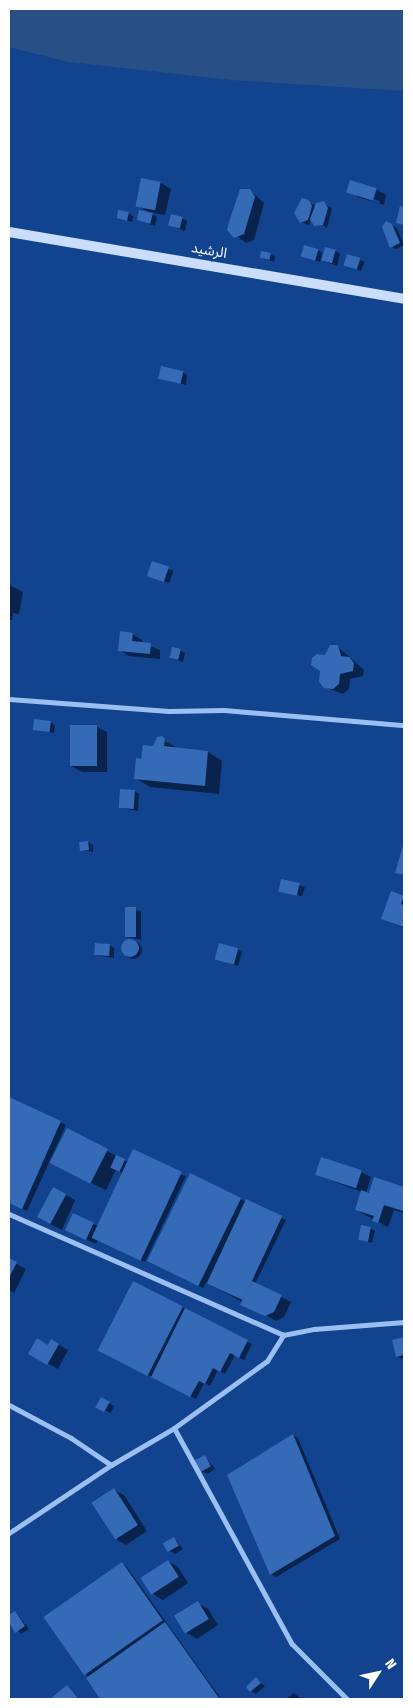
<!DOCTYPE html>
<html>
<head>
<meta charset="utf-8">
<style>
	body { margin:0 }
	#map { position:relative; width:413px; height:1708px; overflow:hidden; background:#11438f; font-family:"Fira Sans Condensed","Noto Sans Arabic",sans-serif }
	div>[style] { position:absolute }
	.water>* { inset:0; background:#294f87 }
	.shadow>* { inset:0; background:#0007; transform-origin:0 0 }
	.round { border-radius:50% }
	.building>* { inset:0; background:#356ab7; transform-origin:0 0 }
	.street>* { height:5px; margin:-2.5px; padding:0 2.5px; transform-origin:2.5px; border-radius:2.5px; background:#9cbff2 }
	.secondary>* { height:10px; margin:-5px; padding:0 5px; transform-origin:5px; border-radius:5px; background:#cadefc }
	span { translate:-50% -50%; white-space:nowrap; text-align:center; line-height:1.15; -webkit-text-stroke:4.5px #11438f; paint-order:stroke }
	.street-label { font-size:14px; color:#fff }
	.frame { position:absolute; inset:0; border:10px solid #fff; pointer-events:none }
	.north { position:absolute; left:353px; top:1648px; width:50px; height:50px; -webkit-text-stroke:4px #11438f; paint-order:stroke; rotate:55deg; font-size:14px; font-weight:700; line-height:20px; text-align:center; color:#fff }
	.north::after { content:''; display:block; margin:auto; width:18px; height:22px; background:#fff; clip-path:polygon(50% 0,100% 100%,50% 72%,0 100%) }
</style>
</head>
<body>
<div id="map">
	<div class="water">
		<div style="clip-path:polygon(9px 9px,404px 9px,404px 91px,231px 80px,69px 62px,9px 47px)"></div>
	</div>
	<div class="shadow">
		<div style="clip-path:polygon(161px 183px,171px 189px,165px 215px,149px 212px,157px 217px,155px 226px,143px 222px,138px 220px,150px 213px,137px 205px)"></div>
		<div style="clip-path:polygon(evenodd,376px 189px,386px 195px,384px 205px,348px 192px,376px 189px,357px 194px,380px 201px,379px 203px,357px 197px,357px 194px)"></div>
		<div style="clip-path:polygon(249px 190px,264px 203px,254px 240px,246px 243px,229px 230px,238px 194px)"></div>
		<div style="clip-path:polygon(303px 200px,316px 206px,320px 202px,332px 208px,327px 228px,311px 218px,309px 225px,301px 222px)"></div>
		<div style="clip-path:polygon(128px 213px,133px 216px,132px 222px,118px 218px)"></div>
		<div style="clip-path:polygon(182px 218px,187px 221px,185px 231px,170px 226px)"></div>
		<div style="clip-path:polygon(392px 225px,397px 228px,404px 245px,396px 249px,391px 247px)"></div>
		<div style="clip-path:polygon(318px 250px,322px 253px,320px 262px,302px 256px)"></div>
		<div style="clip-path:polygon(336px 251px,340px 254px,337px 266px,323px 261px)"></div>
		<div style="clip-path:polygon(271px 254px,275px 257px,274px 262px,262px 258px)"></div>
		<div style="left:348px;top:255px;width:18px;height:10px;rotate:22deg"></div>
		<div style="clip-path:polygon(183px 372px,187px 375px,186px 385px,160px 378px)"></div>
		<div style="left:152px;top:563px;width:23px;height:13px;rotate:20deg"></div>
		<div style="clip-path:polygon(9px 585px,23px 592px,19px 614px,13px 613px,12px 620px,9px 620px)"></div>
		<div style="clip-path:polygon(132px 634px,142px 640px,142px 643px,160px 650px,160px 659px,129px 656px,119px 650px)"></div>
		<div style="clip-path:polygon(338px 647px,364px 670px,363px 676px,350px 679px,349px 689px,343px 694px,325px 687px,326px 656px)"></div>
		<div style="clip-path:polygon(180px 650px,185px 653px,183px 662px,171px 658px)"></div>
		<div style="clip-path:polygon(50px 722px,55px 725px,54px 733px,34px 729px)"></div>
		<div style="clip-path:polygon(97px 727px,107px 732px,107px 772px,82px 772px,71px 766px)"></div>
		<div style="clip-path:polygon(158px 738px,180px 749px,208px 752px,222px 761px,219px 794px,150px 787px,135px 778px)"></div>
		<div style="clip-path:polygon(134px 791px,139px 794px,138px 811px,120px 808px)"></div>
		<div style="clip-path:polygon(88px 842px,93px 845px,93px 852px,81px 850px)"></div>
		<div style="left:282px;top:880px;width:24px;height:10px;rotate:17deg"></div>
		<div style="clip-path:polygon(392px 893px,404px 897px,404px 928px,383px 919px)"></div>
		<div style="clip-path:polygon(127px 908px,141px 911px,141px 940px,126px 937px)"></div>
		<div class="round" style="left:124px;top:941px;width:18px;height:18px"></div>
		<div style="clip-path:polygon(109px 945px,114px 948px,114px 958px,95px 955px)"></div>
		<div style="clip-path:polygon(237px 949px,242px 952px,238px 966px,217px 959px)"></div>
		<div style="clip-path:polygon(9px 1098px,66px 1125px,27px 1211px,9px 1202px)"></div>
		<div style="clip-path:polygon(67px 1130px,128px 1162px,186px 1176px,145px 1262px,98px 1240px,96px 1244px,77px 1235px,93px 1224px,98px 1226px,123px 1173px,116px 1170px,106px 1190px,66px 1171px)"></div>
		<div style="clip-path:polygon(361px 1172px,371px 1177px,366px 1193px,370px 1194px,375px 1179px,404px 1188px,404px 1213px,394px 1210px,388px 1227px,356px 1210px,362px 1192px,316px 1175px)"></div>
		<div style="clip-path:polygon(66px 1195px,75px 1200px,62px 1230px,50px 1224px)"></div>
		<div style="clip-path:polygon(240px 1199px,286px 1220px,255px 1284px,291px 1302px,284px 1317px,276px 1321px,206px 1282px,203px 1288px,154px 1264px)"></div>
		<div style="clip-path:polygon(370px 1228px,375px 1231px,372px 1243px,359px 1239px)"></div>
		<div style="clip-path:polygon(9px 1260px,26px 1269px,14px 1293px,9px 1290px)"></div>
		<div style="clip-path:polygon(182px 1307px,252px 1344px,244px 1360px,235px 1355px,225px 1374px,218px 1370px,210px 1386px,204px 1383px,196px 1399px,104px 1353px)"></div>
		<div style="clip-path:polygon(404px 1338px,404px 1358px,402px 1359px,397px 1356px,393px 1341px)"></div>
		<div style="clip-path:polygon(52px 1341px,68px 1350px,58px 1369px,30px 1353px,49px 1346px)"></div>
		<div style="left:101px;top:1399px;width:15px;height:8px;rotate:28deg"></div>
		<div style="clip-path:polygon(293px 1435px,298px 1438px,340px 1539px,276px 1577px,271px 1574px,228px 1476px)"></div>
		<div style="clip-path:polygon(205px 1457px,215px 1469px,207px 1474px,202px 1471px)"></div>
		<div style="clip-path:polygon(114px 1490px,124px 1495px,147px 1531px,126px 1545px,116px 1539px)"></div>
		<div style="clip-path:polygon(174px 1538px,183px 1549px,175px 1554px,170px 1551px)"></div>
		<div style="clip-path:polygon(168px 1561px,178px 1567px,188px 1583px,163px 1600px,153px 1594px)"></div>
		<div style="clip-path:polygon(122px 1563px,126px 1566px,221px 1699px,102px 1699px,86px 1674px)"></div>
		<div style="clip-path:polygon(198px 1603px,208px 1609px,218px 1625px,197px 1639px,187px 1633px)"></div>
		<div style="clip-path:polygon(15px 1612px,29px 1629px,21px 1634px,9px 1620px)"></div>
		<div style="clip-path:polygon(256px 1679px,265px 1686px,256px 1694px,251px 1691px)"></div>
		<div style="clip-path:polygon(67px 1686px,80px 1699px,52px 1699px)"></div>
		<div style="clip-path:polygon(294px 1693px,301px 1699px,286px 1699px)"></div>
	</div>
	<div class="building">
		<div style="left:141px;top:178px;width:20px;height:29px;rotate:11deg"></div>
		<div style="left:350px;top:180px;width:28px;height:13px;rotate:17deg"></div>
		<div style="clip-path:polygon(240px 189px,250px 189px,255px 197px,244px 234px,234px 238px,227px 230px,228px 225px)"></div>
		<div style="clip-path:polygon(302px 198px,309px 200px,312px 206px,308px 220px,300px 223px,294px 213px)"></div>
		<div style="clip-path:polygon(324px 201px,328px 208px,323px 225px,314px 226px,310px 219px,316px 203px)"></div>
		<div style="clip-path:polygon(400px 206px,404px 207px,404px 225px,396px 223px)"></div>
		<div style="clip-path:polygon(118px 210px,129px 212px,127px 221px,117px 218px)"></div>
		<div style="clip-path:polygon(139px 210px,153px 213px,150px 224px,137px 220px)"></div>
		<div style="left:171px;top:214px;width:12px;height:12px;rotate:14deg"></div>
		<div style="clip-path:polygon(386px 221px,392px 224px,400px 243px,390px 248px,382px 227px)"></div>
		<div style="left:304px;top:245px;width:15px;height:12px;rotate:16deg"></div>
		<div style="left:325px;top:247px;width:11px;height:14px;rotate:15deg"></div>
		<div style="left:261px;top:251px;width:10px;height:7px;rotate:11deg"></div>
		<div style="left:347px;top:254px;width:14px;height:12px;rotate:17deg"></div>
		<div style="left:161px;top:366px;width:23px;height:13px;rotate:13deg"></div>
		<div style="left:152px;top:561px;width:18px;height:16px;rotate:19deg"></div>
		<div style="clip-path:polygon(120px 631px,133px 633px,132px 641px,151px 643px,150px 654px,118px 651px)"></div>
		<div style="clip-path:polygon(330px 645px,338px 645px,341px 656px,349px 657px,354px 663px,353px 671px,340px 674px,339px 684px,333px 689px,324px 688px,319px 682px,320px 671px,311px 665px,312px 658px,317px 654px,325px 655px)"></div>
		<div style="left:172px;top:647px;width:9px;height:11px;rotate:13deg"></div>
		<div style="left:34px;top:719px;width:17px;height:11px;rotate:7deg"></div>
		<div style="left:70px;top:725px;width:27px;height:41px"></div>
		<div style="clip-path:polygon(162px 736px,165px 739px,164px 746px,208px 751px,205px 786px,134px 779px,136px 758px,141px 759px,143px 745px,153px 746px,157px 737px)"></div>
		<div style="left:120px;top:789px;width:15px;height:19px;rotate:4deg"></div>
		<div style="left:88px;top:841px;width:9px;height:9px;rotate:84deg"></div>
		<div style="clip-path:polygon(404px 842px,404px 875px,395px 873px)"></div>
		<div style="left:281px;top:879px;width:19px;height:13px;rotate:12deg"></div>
		<div style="clip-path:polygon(391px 891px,404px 896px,401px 904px,404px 905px,404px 927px,381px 919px)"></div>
		<div style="left:125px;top:907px;width:11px;height:30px"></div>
		<div class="round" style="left:121px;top:939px;width:18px;height:18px"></div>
		<div style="left:95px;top:943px;width:15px;height:12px;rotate:4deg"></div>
		<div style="left:219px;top:943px;width:20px;height:17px;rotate:15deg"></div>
		<div style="clip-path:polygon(9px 1097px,61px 1121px,22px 1209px,9px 1203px)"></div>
		<div style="left:67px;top:1128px;width:46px;height:39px;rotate:27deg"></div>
		<div style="left:133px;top:1149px;width:54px;height:98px;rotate:25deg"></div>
		<div style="left:116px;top:1155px;width:10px;height:14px;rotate:24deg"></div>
		<div style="left:321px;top:1157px;width:43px;height:19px;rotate:18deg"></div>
		<div style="left:190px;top:1173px;width:57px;height:98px;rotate:26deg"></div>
		<div style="clip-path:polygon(374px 1177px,404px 1187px,403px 1211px,384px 1205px,378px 1223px,372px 1221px,374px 1216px,355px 1210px,361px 1190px,369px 1193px)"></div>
		<div style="left:53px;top:1187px;width:15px;height:34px;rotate:28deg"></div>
		<div style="left:246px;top:1199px;width:40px;height:93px;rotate:25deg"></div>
		<div style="left:73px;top:1213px;width:23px;height:19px;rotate:25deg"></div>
		<div style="left:361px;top:1225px;width:10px;height:15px;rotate:11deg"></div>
		<div style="clip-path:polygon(9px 1258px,17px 1262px,9px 1278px)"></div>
		<div style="left:133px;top:1281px;width:56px;height:78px;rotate:27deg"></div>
		<div style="clip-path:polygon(252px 1281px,282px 1295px,274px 1312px,265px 1316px,240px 1305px)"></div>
		<div style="clip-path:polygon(185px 1308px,248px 1340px,239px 1358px,230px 1353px,220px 1372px,213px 1368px,205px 1384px,199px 1381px,190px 1397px,151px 1377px)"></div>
		<div style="clip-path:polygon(404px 1337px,404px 1355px,396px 1357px,392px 1340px)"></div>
		<div style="clip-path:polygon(37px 1338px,48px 1345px,51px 1339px,59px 1344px,47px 1365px,28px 1354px)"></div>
		<div style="left:101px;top:1397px;width:10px;height:12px;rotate:29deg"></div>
		<div style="clip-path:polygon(293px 1434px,335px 1536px,270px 1575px,227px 1475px)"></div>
		<div style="left:205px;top:1455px;width:13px;height:12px;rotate:63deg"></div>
		<div style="left:114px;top:1488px;width:44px;height:27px;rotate:57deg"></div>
		<div style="left:174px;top:1537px;width:10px;height:13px;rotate:61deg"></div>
		<div style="left:168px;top:1560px;width:20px;height:33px;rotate:57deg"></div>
		<div style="left:122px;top:1562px;width:71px;height:96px;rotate:55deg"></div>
		<div style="left:198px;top:1601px;width:21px;height:28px;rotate:59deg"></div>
		<div style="clip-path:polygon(15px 1611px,25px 1626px,15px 1633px,9px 1622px,9px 1615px)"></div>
		<div style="clip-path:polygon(165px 1622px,219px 1698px,100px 1699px,86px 1678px)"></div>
		<div style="clip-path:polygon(256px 1677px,261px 1683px,250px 1692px,246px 1687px)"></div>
		<div style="clip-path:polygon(67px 1685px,79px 1699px,50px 1699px)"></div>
	</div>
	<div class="street">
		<div style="left:9px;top:699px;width:160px;rotate:4.3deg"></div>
		<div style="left:169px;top:711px;width:55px;rotate:-1deg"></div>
		<div style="left:224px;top:710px;width:181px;rotate:4.8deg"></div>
		<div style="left:9px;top:1214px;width:300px;rotate:23.8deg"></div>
		<div style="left:9px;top:1405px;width:70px;rotate:28deg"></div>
		<div style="left:71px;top:1438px;width:48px;rotate:34deg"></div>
		<div style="left:174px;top:1428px;width:246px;rotate:61.4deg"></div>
		<div style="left:292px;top:1644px;width:78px;rotate:45deg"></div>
		<div style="left:9px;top:1533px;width:123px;rotate:-33.7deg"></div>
		<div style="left:111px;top:1465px;width:73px;rotate:-30.4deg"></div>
		<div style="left:174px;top:1428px;width:115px;rotate:-35.8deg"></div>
		<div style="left:267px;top:1361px;width:31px;rotate:-58deg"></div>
		<div style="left:283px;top:1335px;width:32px;rotate:-11deg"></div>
		<div style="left:314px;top:1329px;width:90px;rotate:-4.4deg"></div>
	</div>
	<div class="secondary">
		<div style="left:9px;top:232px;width:401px;rotate:9.6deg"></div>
	</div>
	<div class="street-label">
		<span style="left:209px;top:251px;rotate:10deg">الرشيد</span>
	</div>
	<div class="frame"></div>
	<div class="north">N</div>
</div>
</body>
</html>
